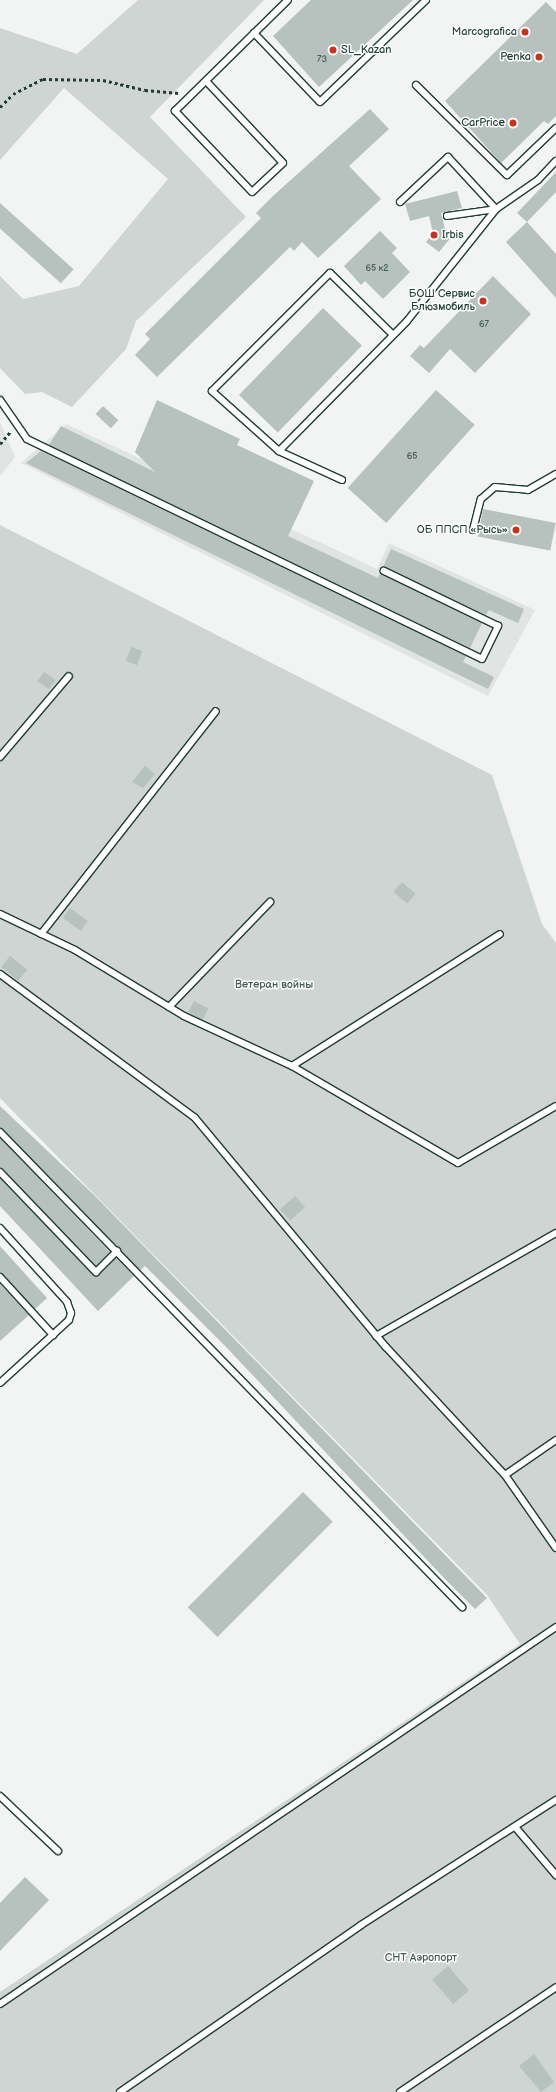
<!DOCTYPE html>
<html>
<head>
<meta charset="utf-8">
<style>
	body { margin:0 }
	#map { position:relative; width:556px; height:2092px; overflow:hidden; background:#f2f3f3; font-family:"Balsamiq Sans",sans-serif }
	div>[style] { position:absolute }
	.built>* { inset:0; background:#e0e4e3 }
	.green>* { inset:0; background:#ced5d3 }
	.building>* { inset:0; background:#b7c1bd; transform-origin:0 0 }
	.path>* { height:2.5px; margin-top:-1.25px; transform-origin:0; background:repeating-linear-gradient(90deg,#1f3d34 0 3px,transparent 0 6px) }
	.roads { filter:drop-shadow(1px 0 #1f3d34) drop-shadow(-1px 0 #1f3d34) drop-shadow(0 1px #1f3d34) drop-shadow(0 -1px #1f3d34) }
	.service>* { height:6px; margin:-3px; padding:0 3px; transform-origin:3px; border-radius:3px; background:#fff }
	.dots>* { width:11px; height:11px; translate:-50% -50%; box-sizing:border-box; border:2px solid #fff; border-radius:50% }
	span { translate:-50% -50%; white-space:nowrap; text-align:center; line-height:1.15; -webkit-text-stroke:3px #fff; paint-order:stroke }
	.number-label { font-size:9px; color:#455e56 }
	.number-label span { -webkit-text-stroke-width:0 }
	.poi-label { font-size:11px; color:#1f3d34 }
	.right { translate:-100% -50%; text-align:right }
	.left { translate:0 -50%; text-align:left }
	.park-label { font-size:11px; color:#425b54 }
</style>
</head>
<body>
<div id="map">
	<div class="built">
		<div style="clip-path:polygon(0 422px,15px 457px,0 476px)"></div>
		<div style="clip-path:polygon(66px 424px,377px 569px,389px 543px,535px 610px,488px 696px,21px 463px)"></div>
	</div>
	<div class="green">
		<div style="clip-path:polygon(138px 0,264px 0,150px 117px,246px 217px,136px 321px,126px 349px,72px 407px,42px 392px,25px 394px,0 368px,0 276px,23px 299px,79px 286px,168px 179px,64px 88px,0 160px,0 28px,77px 54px)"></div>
		<div style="clip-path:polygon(0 525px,492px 775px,542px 924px,556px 943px,556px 2092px,0 2092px,0 1992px,520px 1644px,487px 1595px,0 1098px)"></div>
	</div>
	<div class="building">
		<div style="clip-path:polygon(311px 0,413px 0,319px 87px,273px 36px)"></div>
		<div style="clip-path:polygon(546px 2px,556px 12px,556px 116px,548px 124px,544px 121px,501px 163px,445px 101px)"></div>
		<div style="clip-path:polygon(370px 109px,389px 129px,349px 166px,381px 199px,318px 258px,302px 242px,294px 251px,290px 247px,157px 377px,135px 355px,150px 339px,145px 334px,261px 218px,256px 213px,274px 195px)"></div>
		<div style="clip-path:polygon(556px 172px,556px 192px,527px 222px,556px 254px,556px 298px,506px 242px,527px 222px,517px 213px)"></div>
		<div style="clip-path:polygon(457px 191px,462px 208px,441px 213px,445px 229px,453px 235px,439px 252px,426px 242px,433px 233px,429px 216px,410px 221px,405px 204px)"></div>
		<div style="left:0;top:203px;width:99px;height:19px;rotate:42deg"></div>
		<div style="clip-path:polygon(380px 231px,397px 248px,392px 253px,410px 272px,383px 299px,365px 281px,361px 285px,344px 266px)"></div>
		<div style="clip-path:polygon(493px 276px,531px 314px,475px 373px,450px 349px,429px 373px,410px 356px,420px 345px,424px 348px)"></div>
		<div style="left:323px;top:308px;width:54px;height:121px;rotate:44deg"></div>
		<div style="left:436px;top:390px;width:52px;height:132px;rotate:42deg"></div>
		<div style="clip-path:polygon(157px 400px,240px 439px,237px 445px,314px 481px,288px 536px,378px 578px,380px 573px,482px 623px,470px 648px,49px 445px,61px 426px,155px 472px,135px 452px)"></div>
		<div style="left:103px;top:406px;width:21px;height:11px;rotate:43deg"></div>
		<div style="clip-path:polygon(41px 451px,466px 656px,463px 662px,494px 677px,488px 689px,26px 463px)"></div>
		<div style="left:483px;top:509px;width:74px;height:28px;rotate:11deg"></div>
		<div style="clip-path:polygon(391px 549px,524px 609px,518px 623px,489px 610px,486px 615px,383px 567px)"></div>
		<div style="left:131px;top:647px;width:12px;height:15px;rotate:20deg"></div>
		<div style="left:44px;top:672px;width:14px;height:11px;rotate:36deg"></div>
		<div style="clip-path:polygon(145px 766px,155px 774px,143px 788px,132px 782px)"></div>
		<div style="left:402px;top:882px;width:18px;height:13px;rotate:41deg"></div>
		<div style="left:70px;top:908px;width:22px;height:12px;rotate:36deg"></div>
		<div style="left:10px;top:956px;width:22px;height:14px;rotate:39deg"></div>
		<div style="left:194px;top:1001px;width:16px;height:13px;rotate:27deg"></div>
		<div style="clip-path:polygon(0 1106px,93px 1194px,487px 1598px,475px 1609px,444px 1578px,228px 1349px,145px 1266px,140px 1270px,0 1128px)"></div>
		<div style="clip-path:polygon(0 1138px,110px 1252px,96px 1266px,0 1168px)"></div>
		<div style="clip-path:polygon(0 1178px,93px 1275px,99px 1275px,116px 1258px,134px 1276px,98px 1311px,0 1206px)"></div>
		<div style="left:295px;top:1196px;width:15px;height:20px;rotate:48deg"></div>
		<div style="clip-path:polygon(0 1246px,47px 1298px,35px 1309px,0 1273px)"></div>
		<div style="clip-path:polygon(0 1284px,29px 1315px,0 1341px)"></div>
		<div style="left:303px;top:1492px;width:42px;height:163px;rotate:45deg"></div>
		<div style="clip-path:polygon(25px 1877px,49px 1900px,0 1951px,0 1903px)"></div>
		<div style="left:448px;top:1966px;width:32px;height:21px;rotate:49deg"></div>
		<div style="clip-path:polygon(534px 2054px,554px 2082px,541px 2092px,519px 2066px)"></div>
	</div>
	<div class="path">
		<div style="left:0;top:107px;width:18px;rotate:-45deg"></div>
		<div style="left:13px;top:94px;width:34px;rotate:-27deg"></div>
		<div style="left:43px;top:79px;width:60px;rotate:1deg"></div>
		<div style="left:103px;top:80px;width:43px;rotate:13.4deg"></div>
		<div style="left:145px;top:90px;width:34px;rotate:5deg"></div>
		<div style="left:0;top:444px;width:16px;rotate:-50deg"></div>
	</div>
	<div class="roads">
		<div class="service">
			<div style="left:254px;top:33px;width:95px;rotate:46.3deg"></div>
			<div style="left:320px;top:102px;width:147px;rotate:-43.9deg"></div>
			<div style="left:206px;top:81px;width:112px;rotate:46.8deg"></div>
			<div style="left:283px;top:163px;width:42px;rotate:136.9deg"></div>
			<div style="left:252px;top:192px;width:112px;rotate:-133.5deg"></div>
			<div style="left:175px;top:111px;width:158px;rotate:-44.5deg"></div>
			<div style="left:416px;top:85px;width:128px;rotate:44.7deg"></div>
			<div style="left:507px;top:175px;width:68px;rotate:-43.8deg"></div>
			<div style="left:400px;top:202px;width:66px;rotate:-43.2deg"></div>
			<div style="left:448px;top:157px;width:71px;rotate:47.3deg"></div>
			<div style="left:496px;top:209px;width:51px;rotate:-34.6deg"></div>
			<div style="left:538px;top:180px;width:26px;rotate:-47deg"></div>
			<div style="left:447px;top:216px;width:49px;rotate:-8.1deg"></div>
			<div style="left:0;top:400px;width:47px;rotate:55.3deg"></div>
			<div style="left:27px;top:439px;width:505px;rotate:25.8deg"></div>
			<div style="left:482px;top:659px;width:37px;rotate:-64deg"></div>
			<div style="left:498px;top:626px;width:127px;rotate:-154.2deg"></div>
			<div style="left:279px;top:451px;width:182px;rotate:-45.4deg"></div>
			<div style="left:407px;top:321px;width:143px;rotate:-51.5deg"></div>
			<div style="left:342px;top:480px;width:69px;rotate:-155.3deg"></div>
			<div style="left:279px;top:451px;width:90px;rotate:-138.2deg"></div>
			<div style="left:212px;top:391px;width:167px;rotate:-45deg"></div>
			<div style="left:330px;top:273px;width:88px;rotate:44.5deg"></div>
			<div style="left:473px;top:530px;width:32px;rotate:-76deg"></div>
			<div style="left:481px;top:499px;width:18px;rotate:-41deg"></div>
			<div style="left:495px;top:487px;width:33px;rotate:5deg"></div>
			<div style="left:528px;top:490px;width:32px;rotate:-30deg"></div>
			<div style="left:0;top:757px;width:106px;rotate:-49.6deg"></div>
			<div style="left:0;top:914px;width:83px;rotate:25.6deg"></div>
			<div style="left:75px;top:950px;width:127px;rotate:31.2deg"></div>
			<div style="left:184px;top:1016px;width:119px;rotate:24.8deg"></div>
			<div style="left:292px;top:1066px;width:192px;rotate:30.3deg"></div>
			<div style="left:458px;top:1163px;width:113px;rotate:-30.2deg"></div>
			<div style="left:41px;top:934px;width:283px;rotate:-51.9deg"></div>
			<div style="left:0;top:974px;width:242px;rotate:36.4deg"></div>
			<div style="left:195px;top:1118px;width:298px;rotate:50.2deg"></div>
			<div style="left:386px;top:1347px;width:175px;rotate:47.1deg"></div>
			<div style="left:505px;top:1475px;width:62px;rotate:-34.5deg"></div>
			<div style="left:169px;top:1007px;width:146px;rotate:-46.1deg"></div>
			<div style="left:292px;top:1066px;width:246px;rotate:-32.4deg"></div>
			<div style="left:0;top:1132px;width:663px;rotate:45.79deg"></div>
			<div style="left:0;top:1172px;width:139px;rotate:46.2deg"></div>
			<div style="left:96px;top:1272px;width:30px;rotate:-45deg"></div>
			<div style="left:0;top:1228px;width:100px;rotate:47.8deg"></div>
			<div style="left:67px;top:1302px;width:12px;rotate:70deg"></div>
			<div style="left:71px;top:1313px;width:7px;rotate:106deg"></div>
			<div style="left:69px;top:1320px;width:93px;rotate:137.6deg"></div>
			<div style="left:0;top:1277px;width:79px;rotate:47.6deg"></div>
			<div style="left:376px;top:1336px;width:207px;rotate:-29.8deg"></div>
			<div style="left:505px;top:1475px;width:89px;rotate:55.1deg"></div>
			<div style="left:0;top:1796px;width:80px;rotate:43.5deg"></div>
			<div style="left:516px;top:1828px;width:62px;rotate:49.6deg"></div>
			<div style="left:0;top:2004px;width:672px;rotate:-34.14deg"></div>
			<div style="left:120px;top:2092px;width:293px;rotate:-34.7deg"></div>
			<div style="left:361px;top:1925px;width:232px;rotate:-32.7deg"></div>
			<div style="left:400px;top:2092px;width:188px;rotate:-33.9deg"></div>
		</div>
	</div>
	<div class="dots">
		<div style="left:525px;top:32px;background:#c8321e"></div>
		<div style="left:333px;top:50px;background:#c8321e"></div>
		<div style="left:539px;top:57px;background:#c8321e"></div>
		<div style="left:513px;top:123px;background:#c8321e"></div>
		<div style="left:434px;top:235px;background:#c8321e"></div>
		<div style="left:483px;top:301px;background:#c8321e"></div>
		<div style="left:516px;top:530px;background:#c8321e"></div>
	</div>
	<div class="number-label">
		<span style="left:322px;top:60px">73</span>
		<span style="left:377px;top:269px">65 к2</span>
		<span style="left:484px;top:325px">67</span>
		<span style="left:412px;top:457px">65</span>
	</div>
	<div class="poi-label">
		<span class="right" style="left:517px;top:32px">Marcografica</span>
		<span class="left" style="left:341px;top:50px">SL_Kazan</span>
		<span class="right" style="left:531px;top:57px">Penka</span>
		<span class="right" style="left:505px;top:123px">CarPrice</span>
		<span class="left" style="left:442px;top:235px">Irbis</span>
		<span class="right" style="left:475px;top:301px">БОШ Сервис<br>Блюзмобиль</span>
		<span class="right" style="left:508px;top:530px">ОБ ППСП «Рысь»</span>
	</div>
	<div class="park-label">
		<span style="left:274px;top:985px">Ветеран войны</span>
		<span style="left:421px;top:1958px">СНТ Аэропорт</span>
	</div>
</div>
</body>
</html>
